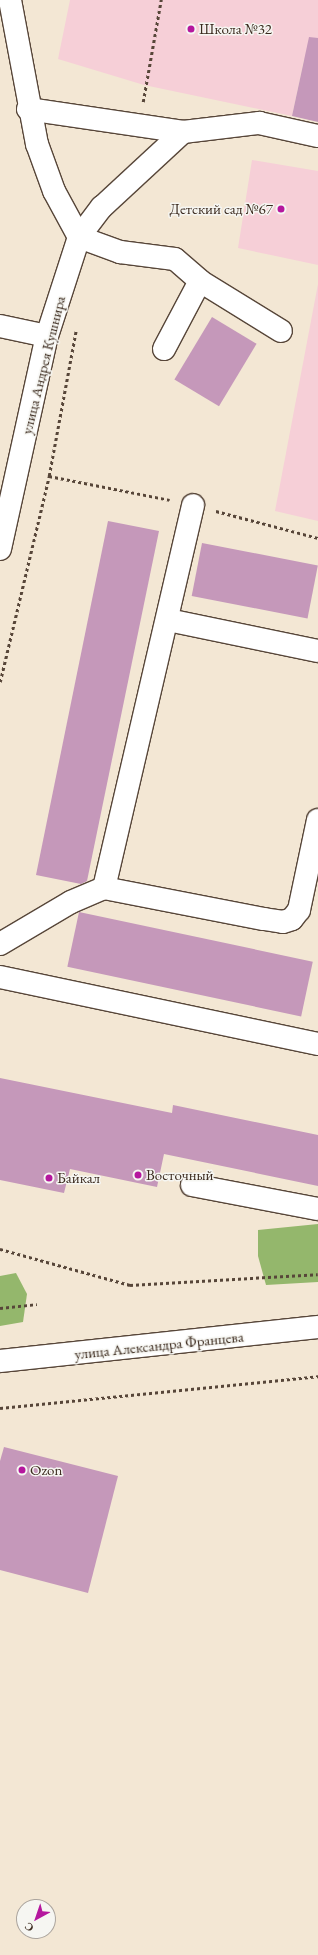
<!DOCTYPE html>
<html>
<head>
<meta charset="utf-8">
<style>
	body { margin:0 }
	#map { position:relative; width:318px; height:1955px; overflow:hidden; background:#f3e7d4; font-family:"EB Garamond",serif }
	div>[style] { position:absolute }
	.built>* { inset:0; background:#f6cfd7 }
	.forest>* { inset:0; background:#94b76c }
	.building>* { inset:0; background:#c598ba; transform-origin:0 0 }
	.path>* { height:2.5px; margin-top:-1.25px; transform-origin:0; background:repeating-linear-gradient(90deg,#574639 0 3px,transparent 0 6px) }
	.roads { filter:drop-shadow(1px 0 #574639) drop-shadow(-1px 0 #574639) drop-shadow(0 1px #574639) drop-shadow(0 -1px #574639) }
	.minor>* { height:22px; margin:-11px; padding:0 11px; transform-origin:11px; border-radius:11px; background:#fff }
	.dots>* { width:11px; height:11px; translate:-50% -50%; box-sizing:border-box; border:2px solid #f6f6f2; border-radius:50% }
	span { translate:-50% -50%; white-space:nowrap; text-align:center; line-height:1.15; -webkit-text-stroke:3px #f6f6f2; paint-order:stroke }
	.poi-label { font-size:15px; color:#3b2a1e }
	.left { translate:0 -50%; text-align:left }
	.right { translate:-100% -50%; text-align:right }
	.street-label { font-size:15px; color:#3b2a1e }
	.north { position:absolute; left:16px; top:1899px; width:40px; height:40px; box-sizing:border-box; background:#f6f6f2; border:1px solid #aba49d; border-radius:50%; rotate:220deg; font-size:11px; font-weight:700; line-height:16px; text-align:center; color:#3b2a1e }
	.north::after { content:''; display:block; margin:auto; width:14px; height:18px; background:#b5179e; clip-path:polygon(50% 0,100% 100%,50% 72%,0 100%) }
</style>
</head>
<body>
<div id="map">
	<div class="built">
		<div style="clip-path:polygon(70px 0,318px 0,318px 62px,304px 59px,292px 116px,144px 85px,58px 59px)"></div>
		<div style="clip-path:polygon(252px 160px,318px 171px,318px 265px,238px 248px)"></div>
		<div style="clip-path:polygon(318px 284px,318px 521px,275px 511px)"></div>
	</div>
	<div class="forest">
		<div style="clip-path:polygon(318px 1224px,318px 1282px,266px 1285px,258px 1256px,258px 1230px)"></div>
		<div style="clip-path:polygon(16px 1273px,27px 1294px,23px 1322px,0 1326px,0 1276px)"></div>
	</div>
	<div class="building">
		<div style="clip-path:polygon(309px 37px,318px 38px,318px 122px,292px 116px)"></div>
		<div style="left:212px;top:317px;width:52px;height:73px;rotate:31deg"></div>
		<div style="clip-path:polygon(108px 521px,159px 531px,87px 881px,81px 884px,36px 875px)"></div>
		<div style="left:202px;top:543px;width:118px;height:54px;rotate:11deg"></div>
		<div style="left:79px;top:912px;width:239px;height:56px;rotate:12deg"></div>
		<div style="clip-path:polygon(0 1078px,172px 1113px,173px 1105px,318px 1135px,318px 1186px,164px 1154px,157px 1187px,70px 1169px,64px 1193px,0 1180px)"></div>
		<div style="clip-path:polygon(4px 1447px,118px 1476px,88px 1593px,0 1570px,0 1461px)"></div>
	</div>
	<div class="path">
		<div style="left:143px;top:102px;width:104px;rotate:-80deg"></div>
		<div style="left:49px;top:476px;width:123px;rotate:11.2deg"></div>
		<div style="left:216px;top:511px;width:106px;rotate:14.8deg"></div>
		<div style="left:0;top:682px;width:212px;rotate:-76.6deg"></div>
		<div style="left:49px;top:476px;width:147px;rotate:-79.5deg"></div>
		<div style="left:0;top:1249px;width:135px;rotate:15.5deg"></div>
		<div style="left:130px;top:1285px;width:188px;rotate:-3.3deg"></div>
		<div style="left:0;top:1308px;width:37px;rotate:-6deg"></div>
		<div style="left:0;top:1408px;width:320px;rotate:-5.7deg"></div>
	</div>
	<div class="roads">
		<div class="minor">
			<div style="left:10px;top:0;width:147px;rotate:79.4deg"></div>
			<div style="left:37px;top:144px;width:50px;rotate:70.1deg"></div>
			<div style="left:54px;top:191px;width:52px;rotate:61.5deg"></div>
			<div style="left:28px;top:109px;width:157px;rotate:8.4deg"></div>
			<div style="left:183px;top:132px;width:77px;rotate:-6.8deg"></div>
			<div style="left:259px;top:123px;width:60px;rotate:12.4deg"></div>
			<div style="left:79px;top:237px;width:44px;rotate:20.1deg"></div>
			<div style="left:120px;top:252px;width:55px;rotate:7.3deg"></div>
			<div style="left:175px;top:259px;width:33px;rotate:41deg"></div>
			<div style="left:200px;top:281px;width:95px;rotate:31.7deg"></div>
			<div style="left:0;top:326px;width:48px;rotate:12deg"></div>
			<div style="left:164px;top:349px;width:77px;rotate:-62.1deg"></div>
			<div style="left:0;top:549px;width:218px;rotate:-77.6deg"></div>
			<div style="left:47px;top:336px;width:104px;rotate:-72.1deg"></div>
			<div style="left:79px;top:237px;width:38px;rotate:-53deg"></div>
			<div style="left:102px;top:207px;width:110px;rotate:-42.8deg"></div>
			<div style="left:168px;top:620px;width:153px;rotate:11.7deg"></div>
			<div style="left:104px;top:888px;width:393px;rotate:-76.9deg"></div>
			<div style="left:0;top:944px;width:82px;rotate:-30.6deg"></div>
			<div style="left:71px;top:902px;width:36px;rotate:-23deg"></div>
			<div style="left:104px;top:888px;width:163px;rotate:11deg"></div>
			<div style="left:264px;top:919px;width:19px;rotate:9deg"></div>
			<div style="left:283px;top:922px;width:9px;rotate:-18deg"></div>
			<div style="left:292px;top:919px;width:11px;rotate:-52deg"></div>
			<div style="left:299px;top:910px;width:92px;rotate:-78.1deg"></div>
			<div style="left:0;top:977px;width:325px;rotate:11.9deg"></div>
			<div style="left:192px;top:1185px;width:128px;rotate:10.8deg"></div>
			<div style="left:0;top:1361px;width:320px;rotate:-6.1deg"></div>
		</div>
	</div>
	<div class="dots">
		<div style="left:191px;top:29px;background:#b5179e"></div>
		<div style="left:281px;top:209px;background:#b5179e"></div>
		<div style="left:138px;top:1175px;background:#b5179e"></div>
		<div style="left:49px;top:1178px;background:#b5179e"></div>
		<div style="left:22px;top:1470px;background:#b5179e"></div>
	</div>
	<div class="poi-label">
		<span class="left" style="left:199px;top:29px">Школа №32</span>
		<span class="right" style="left:273px;top:209px">Детский сад №67</span>
		<span class="left" style="left:146px;top:1175px">Восточный</span>
		<span class="left" style="left:57px;top:1178px">Байкал</span>
		<span class="left" style="left:30px;top:1470px">Ozon</span>
	</div>
	<div class="street-label">
		<span style="left:43px;top:365px;rotate:-76deg">улица Андрея Кушнира</span>
		<span style="left:159px;top:1345px;rotate:-6deg">улица Александра Францева</span>
	</div>
	<div class="north">С</div>
</div>
</body>
</html>
